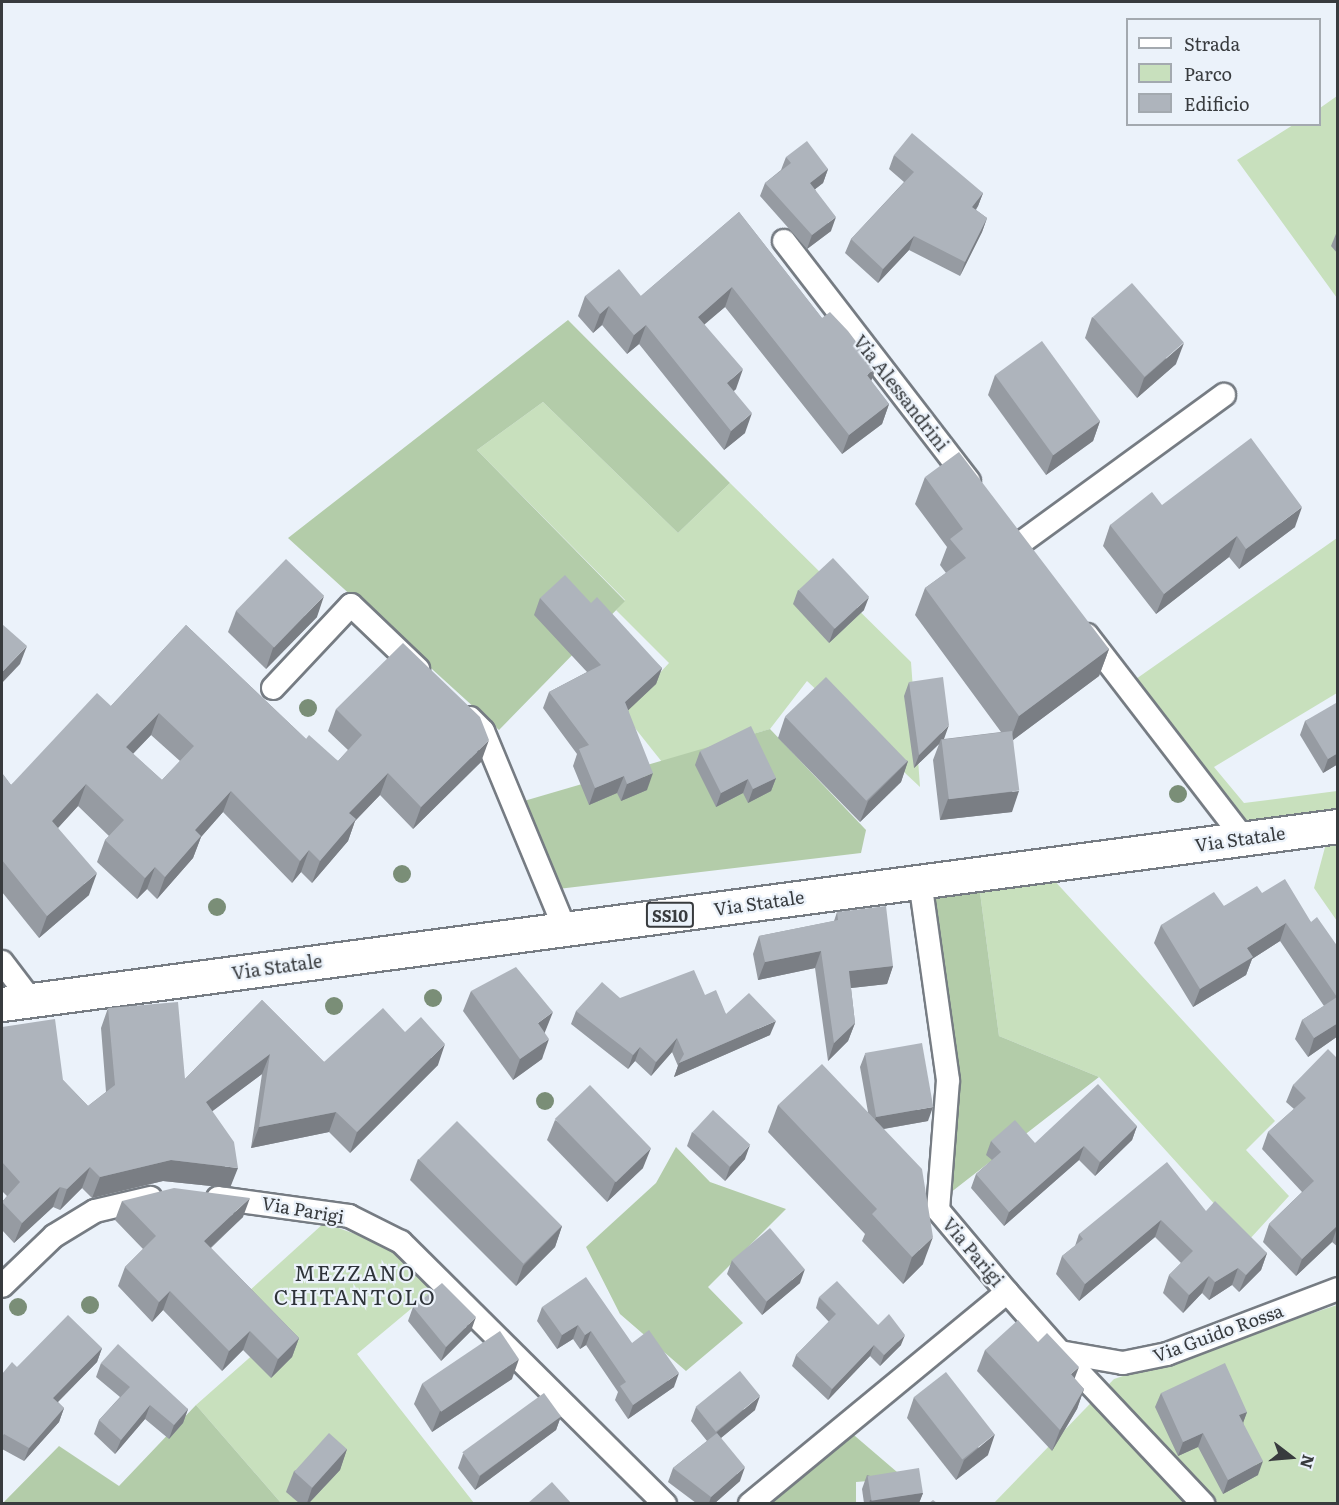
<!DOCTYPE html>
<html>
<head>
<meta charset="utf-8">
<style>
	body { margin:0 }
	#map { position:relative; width:1339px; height:1505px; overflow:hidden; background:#ebf2fa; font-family:Literata,serif }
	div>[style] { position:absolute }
	.green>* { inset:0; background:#c8e0bd }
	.forest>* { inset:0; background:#b3cca9 }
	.roads { filter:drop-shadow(2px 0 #767c83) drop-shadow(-2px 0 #767c83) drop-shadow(0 2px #767c83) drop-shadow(0 -2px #767c83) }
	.street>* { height:22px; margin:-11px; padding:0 11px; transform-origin:11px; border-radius:11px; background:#fff }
	.primary>* { height:33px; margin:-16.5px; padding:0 16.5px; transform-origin:16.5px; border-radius:16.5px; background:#fff }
	.trees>* { width:18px; height:18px; margin:-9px; border-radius:50%; background:#7a8e77 }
	.wall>* { inset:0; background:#969ba2 }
	.shaded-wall>* { inset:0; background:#7a7e84 }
	.building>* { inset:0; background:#aeb4bc; transform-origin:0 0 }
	span { translate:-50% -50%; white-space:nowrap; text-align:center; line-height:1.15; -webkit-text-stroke:4.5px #ebf2fa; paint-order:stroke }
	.shield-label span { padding:2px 4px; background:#ebf2fa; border:2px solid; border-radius:4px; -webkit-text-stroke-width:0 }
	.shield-label { font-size:16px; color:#383b3e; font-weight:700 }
	.street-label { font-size:18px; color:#383b3e }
	.quarter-label { font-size:21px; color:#2e3339; letter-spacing:1.5px }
	.frame { position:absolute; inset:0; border:3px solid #383b3e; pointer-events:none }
	.legend { position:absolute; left:1126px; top:18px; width:195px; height:108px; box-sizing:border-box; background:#ebf2fa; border:2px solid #a3a9af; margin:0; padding:8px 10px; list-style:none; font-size:18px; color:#383b3e }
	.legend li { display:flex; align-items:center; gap:12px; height:30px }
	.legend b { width:30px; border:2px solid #a3a9af }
	.north { position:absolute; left:1261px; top:1427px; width:60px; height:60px; -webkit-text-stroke:4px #ebf2fa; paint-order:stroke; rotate:106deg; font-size:16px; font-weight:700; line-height:24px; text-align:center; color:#383b3e }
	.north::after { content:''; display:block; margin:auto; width:21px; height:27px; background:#383b3e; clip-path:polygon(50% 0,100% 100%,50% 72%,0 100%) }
</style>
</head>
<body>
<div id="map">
	<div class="green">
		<div style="clip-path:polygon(1337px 96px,1337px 298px,1237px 160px,1293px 125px,1320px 124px,1320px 108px)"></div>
		<div style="clip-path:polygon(543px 402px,678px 533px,730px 483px,911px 662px,920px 787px,807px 681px,770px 729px,662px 762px,623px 713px,669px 663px,616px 610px,625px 600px,477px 450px)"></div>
		<div style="clip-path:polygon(1337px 538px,1337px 693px,1214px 767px,1244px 803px,1337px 791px,1337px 921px,1314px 888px,1331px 825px,1246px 837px,1126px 686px)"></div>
		<div style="clip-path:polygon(1052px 878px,1275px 1121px,1246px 1150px,1289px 1196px,1248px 1241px,1099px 1077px,999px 1036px,979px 885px)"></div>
		<div style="clip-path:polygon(324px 1223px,398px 1249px,436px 1288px,357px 1354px,474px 1503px,281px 1503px,196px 1405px,282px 1329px,249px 1291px)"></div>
		<div style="clip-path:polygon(1337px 1305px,1337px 1503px,993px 1504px,1114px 1379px)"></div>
	</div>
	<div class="forest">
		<div style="clip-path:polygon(568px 320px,730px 483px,678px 533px,543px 402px,477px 450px,625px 601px,499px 730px,288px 538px)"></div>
		<div style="clip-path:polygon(770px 729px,866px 830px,861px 853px,558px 889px,524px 801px)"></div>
		<div style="clip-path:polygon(979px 885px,999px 1036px,1099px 1077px,950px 1193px,958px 1059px,930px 890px)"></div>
		<div style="clip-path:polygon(676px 1147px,710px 1182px,786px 1209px,708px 1287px,743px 1323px,686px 1371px,620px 1314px,586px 1247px,656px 1183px)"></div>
		<div style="clip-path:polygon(196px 1405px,281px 1503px,2px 1504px,59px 1446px,119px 1486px)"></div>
		<div style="clip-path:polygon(848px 1430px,904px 1478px,856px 1482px,856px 1503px,759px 1504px)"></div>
	</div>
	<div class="roads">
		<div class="street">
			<div style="left:784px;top:241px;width:303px;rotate:52.4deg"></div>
			<div style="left:1018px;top:545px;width:255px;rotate:-36.1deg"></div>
			<div style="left:1087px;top:635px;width:257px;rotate:52.4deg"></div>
			<div style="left:273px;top:688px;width:114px;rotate:-46.8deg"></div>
			<div style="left:351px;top:605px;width:93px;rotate:43.7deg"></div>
			<div style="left:470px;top:718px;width:18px;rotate:45deg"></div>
			<div style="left:483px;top:731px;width:214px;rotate:67.5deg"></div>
			<div style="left:2px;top:962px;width:48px;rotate:52.7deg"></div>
			<div style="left:218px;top:1198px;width:132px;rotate:7.8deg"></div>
			<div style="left:349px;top:1216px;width:58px;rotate:26.6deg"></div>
			<div style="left:401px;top:1242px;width:372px;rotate:44.8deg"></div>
			<div style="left:2px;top:1286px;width:72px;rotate:-43.9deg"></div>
			<div style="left:54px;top:1236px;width:48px;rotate:-31.4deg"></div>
			<div style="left:95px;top:1211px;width:57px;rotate:-13.3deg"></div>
			<div style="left:1007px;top:1292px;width:80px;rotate:48.5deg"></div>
			<div style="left:1060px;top:1352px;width:64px;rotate:9.9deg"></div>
			<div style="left:1123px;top:1363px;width:45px;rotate:-11.6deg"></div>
			<div style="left:1167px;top:1354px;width:183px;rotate:-20.8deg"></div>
			<div style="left:1060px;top:1352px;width:209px;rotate:46.7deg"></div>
			<div style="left:750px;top:1504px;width:333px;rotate:-39.5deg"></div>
			<div style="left:1007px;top:1292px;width:107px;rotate:-130.1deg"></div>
			<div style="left:938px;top:1210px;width:130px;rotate:-85.6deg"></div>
			<div style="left:948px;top:1080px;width:200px;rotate:-98deg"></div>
		</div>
		<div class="primary">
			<div style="left:2px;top:1004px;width:1348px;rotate:-7.59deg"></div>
		</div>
	</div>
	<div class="trees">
		<div style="left:308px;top:708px"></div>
		<div style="left:1178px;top:794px"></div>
		<div style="left:402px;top:874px"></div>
		<div style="left:217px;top:907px"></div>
		<div style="left:433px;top:998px"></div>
		<div style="left:334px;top:1006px"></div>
		<div style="left:545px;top:1101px"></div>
		<div style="left:90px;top:1305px"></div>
		<div style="left:18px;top:1307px"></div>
	</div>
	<div class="wall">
		<div style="clip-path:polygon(894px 155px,983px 193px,978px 206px,976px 210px,987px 218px,982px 232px,960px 276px,909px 250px,878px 283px,845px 253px,851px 239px,904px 182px,889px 169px)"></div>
		<div style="clip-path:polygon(786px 157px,828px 169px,823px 183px,815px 189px,831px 231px,807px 249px,760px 196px,765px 183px,781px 170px)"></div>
		<div style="clip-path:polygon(739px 212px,889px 404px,882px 424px,842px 454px,725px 307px,704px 324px,736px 389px,734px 391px,745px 433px,724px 450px,639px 344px,627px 354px,602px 325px,593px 333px,578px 316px,585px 296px,641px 296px)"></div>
		<div style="clip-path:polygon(1338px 229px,1338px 254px,1331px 246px)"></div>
		<div style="clip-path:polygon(1092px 317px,1176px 364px,1137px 398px,1085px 338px)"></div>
		<div style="clip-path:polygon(995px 375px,1100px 421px,1093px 441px,1046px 475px,988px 395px)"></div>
		<div style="clip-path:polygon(925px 477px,1109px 649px,1099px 676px,1013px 740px,1012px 812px,940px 820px,933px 760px,939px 744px,914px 768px,904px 696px,909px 682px,944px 739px,1001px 732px,915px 615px,925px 588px,946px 573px,940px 565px,947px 547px,915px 504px)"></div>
		<div style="clip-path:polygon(1162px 505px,1295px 527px,1239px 569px,1229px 557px,1156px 614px,1103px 546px,1110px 525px)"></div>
		<div style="clip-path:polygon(798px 590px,864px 610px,829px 643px,793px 604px)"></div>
		<div style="clip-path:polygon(540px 598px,591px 603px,662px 668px,656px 684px,628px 710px,647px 790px,621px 801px,617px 793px,589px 805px,573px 766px,577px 754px,543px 708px,549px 692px,587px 672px,534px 615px)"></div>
		<div style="clip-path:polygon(236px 611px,317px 617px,266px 669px,228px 632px)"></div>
		<div style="clip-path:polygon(evenodd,186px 625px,306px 739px,338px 761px,348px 750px,328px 731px,336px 709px,481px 762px,413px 829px,380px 795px,355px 821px,348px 841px,312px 883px,301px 872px,292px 883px,223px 812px,201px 837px,193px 858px,157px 899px,147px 889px,137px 899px,97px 862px,105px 840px,109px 836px,78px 806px,58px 828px,89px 895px,39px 938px,2px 892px,2px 773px,11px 785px,111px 706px,186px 625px,151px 735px,180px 761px,162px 780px,133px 754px,151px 735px)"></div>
		<div style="clip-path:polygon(1338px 706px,1338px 764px,1323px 773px,1300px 735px,1305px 721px)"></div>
		<div style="clip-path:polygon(785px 717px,908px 761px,901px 782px,860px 822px,778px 738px)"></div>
		<div style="clip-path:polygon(700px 751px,776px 778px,771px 791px,748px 803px,743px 793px,716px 807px,695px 765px)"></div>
		<div style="clip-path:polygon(1262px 893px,1311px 922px,1338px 947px,1338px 1036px,1308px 1057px,1295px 1039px,1302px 1020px,1324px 1006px,1280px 941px,1252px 959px,1246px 975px,1193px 1007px,1154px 943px,1161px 925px,1224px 906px)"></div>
		<div style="clip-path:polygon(837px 912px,893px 966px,887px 984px,851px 988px,855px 1023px,848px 1041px,828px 1061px,815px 968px,758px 980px,753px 954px,759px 936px,834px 921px)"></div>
		<div style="clip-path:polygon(471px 991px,545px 1032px,542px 1059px,513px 1080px,463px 1011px)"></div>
		<div style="clip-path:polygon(705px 995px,726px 1014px,770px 1035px,674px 1077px,678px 1066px,672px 1052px,651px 1076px,635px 1061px,628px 1069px,571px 1024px,576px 1011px,620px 998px)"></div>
		<div style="clip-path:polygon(262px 1000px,324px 1062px,405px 1032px,438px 1065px,350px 1153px,329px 1132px,251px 1148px,262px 1074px,212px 1111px,230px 1188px,163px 1181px,92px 1198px,82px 1188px,60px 1210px,53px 1207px,14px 1243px,2px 1230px,2px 1202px,7px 1196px,2px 1191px,2px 1027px,63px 1080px,88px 1106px,106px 1092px,101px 1028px,108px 1008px,185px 1079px)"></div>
		<div style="clip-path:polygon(865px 1054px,928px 1121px,884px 1129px,923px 1264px,903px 1284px,862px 1241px,865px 1234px,768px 1132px,778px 1105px,868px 1112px,860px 1067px)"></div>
		<div style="clip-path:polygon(1338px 1059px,1338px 1247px,1332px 1242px,1296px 1276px,1263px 1242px,1269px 1224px,1302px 1192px,1262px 1149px,1268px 1132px,1294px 1109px,1286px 1102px,1293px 1085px)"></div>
		<div style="clip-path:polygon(555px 1120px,643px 1168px,607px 1202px,547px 1140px)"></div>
		<div style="clip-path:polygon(1137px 1126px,1132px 1140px,1095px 1176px,1079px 1160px,1004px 1226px,971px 1188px,976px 1174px,992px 1160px,986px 1155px,991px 1141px,1035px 1143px)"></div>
		<div style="clip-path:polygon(692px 1132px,745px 1159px,725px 1181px,687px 1146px)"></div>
		<div style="clip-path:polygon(418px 1159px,562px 1226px,555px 1247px,516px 1286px,410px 1180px)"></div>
		<div style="clip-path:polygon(122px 1201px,243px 1217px,211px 1248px,299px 1338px,292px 1357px,271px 1378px,243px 1350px,222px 1371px,163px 1310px,152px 1322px,118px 1286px,125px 1267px,143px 1249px,115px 1220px)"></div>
		<div style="clip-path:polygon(1206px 1211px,1267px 1253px,1261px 1270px,1239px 1292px,1232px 1285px,1209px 1300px,1202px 1293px,1183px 1313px,1163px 1293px,1169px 1275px,1181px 1263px,1155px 1237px,1079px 1301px,1056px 1274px,1062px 1256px,1075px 1246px,1079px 1234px)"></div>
		<div style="clip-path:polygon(732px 1260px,800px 1283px,762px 1315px,727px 1274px)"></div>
		<div style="clip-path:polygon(819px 1297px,878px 1325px,901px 1345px,880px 1366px,870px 1356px,828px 1400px,792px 1366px,796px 1355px,829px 1322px,816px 1308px)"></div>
		<div style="clip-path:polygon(413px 1307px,471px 1331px,441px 1361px,408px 1321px)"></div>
		<div style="clip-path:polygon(542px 1307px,632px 1343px,674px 1387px,628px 1419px,615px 1400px,618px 1392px,586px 1345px,580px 1349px,573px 1339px,557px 1349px,537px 1321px)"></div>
		<div style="clip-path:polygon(1038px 1342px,1084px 1389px,1077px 1409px,1052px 1451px,977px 1371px,985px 1350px)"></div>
		<div style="clip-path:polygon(102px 1348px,97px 1362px,58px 1402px,64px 1408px,59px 1422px,24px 1461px,2px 1449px,2px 1374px,17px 1367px)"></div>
		<div style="clip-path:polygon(101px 1363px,188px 1409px,183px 1423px,169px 1439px,145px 1419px,115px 1454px,94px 1434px,99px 1420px,120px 1397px,96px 1377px)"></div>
		<div style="clip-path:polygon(512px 1379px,432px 1432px,414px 1404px,422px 1384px)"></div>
		<div style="clip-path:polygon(1161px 1393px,1247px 1412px,1243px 1422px,1258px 1475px,1223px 1494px,1198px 1447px,1178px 1456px,1155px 1407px)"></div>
		<div style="clip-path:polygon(914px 1397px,988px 1455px,956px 1480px,907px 1418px)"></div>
		<div style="clip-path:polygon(696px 1407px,755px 1410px,721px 1438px,740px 1481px,715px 1503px,696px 1503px,668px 1482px,673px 1468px,707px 1441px,691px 1421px)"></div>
		<div style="clip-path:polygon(561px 1416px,556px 1430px,475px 1490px,458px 1468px,463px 1454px)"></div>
		<div style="clip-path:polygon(347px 1449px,340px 1470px,309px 1503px,299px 1503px,286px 1492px,294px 1471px)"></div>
		<div style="clip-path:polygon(867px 1475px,923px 1493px,919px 1503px,864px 1503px,862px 1489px)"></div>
	</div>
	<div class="shaded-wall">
		<div style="clip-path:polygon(828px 169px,823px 183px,805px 197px,810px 183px)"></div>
		<div style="clip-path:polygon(983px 193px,978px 206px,967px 221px,972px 207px)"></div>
		<div style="clip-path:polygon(836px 217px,831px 231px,807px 249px,812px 235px)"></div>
		<div style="clip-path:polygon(987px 218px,982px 232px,960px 276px,965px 262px)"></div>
		<div style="clip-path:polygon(914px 236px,909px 250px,878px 283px,883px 269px)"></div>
		<div style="clip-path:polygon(732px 287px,725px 307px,691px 336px,698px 317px)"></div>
		<div style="clip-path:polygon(609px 306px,602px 325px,593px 333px,600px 314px)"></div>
		<div style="clip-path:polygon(646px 325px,639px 344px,627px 354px,634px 335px)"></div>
		<div style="clip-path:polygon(1184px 343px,1176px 364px,1137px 398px,1144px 378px)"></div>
		<div style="clip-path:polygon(876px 368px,869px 387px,867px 375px)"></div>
		<div style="clip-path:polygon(743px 369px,736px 389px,720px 402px,727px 383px)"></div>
		<div style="clip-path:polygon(889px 404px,882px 424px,842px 454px,849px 435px)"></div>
		<div style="clip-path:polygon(752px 413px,745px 433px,724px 450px,731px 431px)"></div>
		<div style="clip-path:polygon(1100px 421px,1093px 441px,1046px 475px,1053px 455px)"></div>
		<div style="clip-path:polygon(1302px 507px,1295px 527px,1239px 569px,1246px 549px)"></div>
		<div style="clip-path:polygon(1237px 536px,1229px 557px,1156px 614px,1164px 594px)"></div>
		<div style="clip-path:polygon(324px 596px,317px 617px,266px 669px,273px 648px)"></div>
		<div style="clip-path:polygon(869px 597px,864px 610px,829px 643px,834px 629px)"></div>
		<div style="clip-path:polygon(27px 646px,20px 664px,2px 683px,2px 672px)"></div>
		<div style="clip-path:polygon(1109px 649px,1099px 676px,1009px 743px,1019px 716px)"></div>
		<div style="clip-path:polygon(662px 668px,656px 684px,619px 719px,625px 702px)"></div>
		<div style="clip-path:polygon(159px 713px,151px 735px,118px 769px,126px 747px)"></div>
		<div style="clip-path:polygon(949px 725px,944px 739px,941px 739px,939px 744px,914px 768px,919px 755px)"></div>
		<div style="clip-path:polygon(489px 740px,481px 762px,413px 829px,421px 807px)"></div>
		<div style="clip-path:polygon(1338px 753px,1338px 764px,1323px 773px,1328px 759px)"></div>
		<div style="clip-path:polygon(908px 761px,901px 782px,860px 822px,868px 801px)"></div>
		<div style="clip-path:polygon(388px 773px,380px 795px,355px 821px,348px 841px,312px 883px,320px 861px,349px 813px)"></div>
		<div style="clip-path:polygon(653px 773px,647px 790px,621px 801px,627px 784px)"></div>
		<div style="clip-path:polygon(624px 776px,617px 793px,589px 805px,595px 788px)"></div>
		<div style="clip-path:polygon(776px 778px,771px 791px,748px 803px,753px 789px)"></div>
		<div style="clip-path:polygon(748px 779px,743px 793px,716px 807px,721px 793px)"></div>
		<div style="clip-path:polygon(86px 784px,78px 806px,44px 843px,52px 821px)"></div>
		<div style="clip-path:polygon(231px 791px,223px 812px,201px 837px,193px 858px,157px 899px,165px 877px,195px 830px)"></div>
		<div style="clip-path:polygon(1019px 791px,1012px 812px,940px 820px,948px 799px)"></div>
		<div style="clip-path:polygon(309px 850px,301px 872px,292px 883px,300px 861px)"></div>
		<div style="clip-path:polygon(155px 867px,147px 889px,137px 899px,145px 878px)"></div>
		<div style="clip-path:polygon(97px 873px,89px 895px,39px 938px,47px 916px)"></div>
		<div style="clip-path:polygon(1286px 923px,1280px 941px,1252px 959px,1246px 975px,1193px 1007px,1200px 989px,1247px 948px)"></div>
		<div style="clip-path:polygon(821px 951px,815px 968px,758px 980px,765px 962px)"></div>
		<div style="clip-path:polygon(893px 966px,887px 984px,842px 989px,849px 971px)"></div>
		<div style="clip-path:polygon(553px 1012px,545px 1032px,530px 1043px,538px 1023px)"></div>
		<div style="clip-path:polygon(776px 1021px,770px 1035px,674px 1077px,679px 1063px)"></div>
		<div style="clip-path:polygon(855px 1023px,848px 1041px,828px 1061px,834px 1043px)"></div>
		<div style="clip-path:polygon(1338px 1023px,1338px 1036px,1308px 1057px,1314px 1038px)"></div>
		<div style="clip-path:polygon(677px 1038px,672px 1052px,651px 1076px,656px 1062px)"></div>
		<div style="clip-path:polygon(549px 1039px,542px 1059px,513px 1080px,520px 1059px)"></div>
		<div style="clip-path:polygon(445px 1044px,438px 1065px,350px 1153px,357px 1132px)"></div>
		<div style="clip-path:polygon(640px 1047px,635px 1061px,628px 1069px,633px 1055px)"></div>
		<div style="clip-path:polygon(270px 1054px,262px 1074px,198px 1122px,206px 1102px)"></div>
		<div style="clip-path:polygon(933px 1107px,928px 1121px,871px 1131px,876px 1117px)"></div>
		<div style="clip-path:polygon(336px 1112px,329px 1132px,251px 1148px,259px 1127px)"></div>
		<div style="clip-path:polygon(1137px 1126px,1132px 1140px,1095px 1176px,1100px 1162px)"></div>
		<div style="clip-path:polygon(750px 1145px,745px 1159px,725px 1181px,730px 1167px)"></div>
		<div style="clip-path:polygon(1084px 1146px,1079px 1160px,1004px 1226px,1009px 1212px)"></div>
		<div style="clip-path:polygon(651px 1148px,643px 1168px,607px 1202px,615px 1182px)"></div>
		<div style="clip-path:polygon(171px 1160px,238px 1168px,230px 1188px,163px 1181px,92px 1198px,100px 1177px)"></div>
		<div style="clip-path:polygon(90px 1167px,82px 1188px,60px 1210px,67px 1189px)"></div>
		<div style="clip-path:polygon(60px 1187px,53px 1207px,14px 1243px,22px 1223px)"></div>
		<div style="clip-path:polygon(250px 1198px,243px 1217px,197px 1260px,204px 1241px)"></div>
		<div style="clip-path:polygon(1161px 1220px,1155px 1237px,1079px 1301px,1085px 1284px)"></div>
		<div style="clip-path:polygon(1338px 1225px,1332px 1242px,1296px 1276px,1302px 1259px)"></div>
		<div style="clip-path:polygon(562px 1226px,555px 1247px,516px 1286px,523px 1266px)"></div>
		<div style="clip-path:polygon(933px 1237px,923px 1264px,903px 1284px,912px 1257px)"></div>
		<div style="clip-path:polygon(1267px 1253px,1261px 1270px,1239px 1292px,1246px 1275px)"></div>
		<div style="clip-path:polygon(1238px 1268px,1232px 1285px,1209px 1300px,1215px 1282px)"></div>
		<div style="clip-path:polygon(805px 1269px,800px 1283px,762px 1315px,767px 1301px)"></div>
		<div style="clip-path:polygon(1209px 1276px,1202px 1293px,1183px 1313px,1189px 1295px)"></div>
		<div style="clip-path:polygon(170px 1291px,163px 1310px,152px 1322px,159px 1302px)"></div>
		<div style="clip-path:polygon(476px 1317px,471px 1331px,441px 1361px,446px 1347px)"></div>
		<div style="clip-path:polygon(578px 1325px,573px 1339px,557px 1349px,562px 1335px)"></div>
		<div style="clip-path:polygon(250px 1331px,243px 1350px,222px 1371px,229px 1351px)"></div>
		<div style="clip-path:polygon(591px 1331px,586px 1345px,580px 1349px,585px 1335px)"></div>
		<div style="clip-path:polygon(905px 1335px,901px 1345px,880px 1366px,884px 1355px)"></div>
		<div style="clip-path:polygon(299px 1338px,292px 1357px,271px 1378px,278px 1359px)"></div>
		<div style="clip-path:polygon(874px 1345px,870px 1356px,828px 1400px,832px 1389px)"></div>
		<div style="clip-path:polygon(102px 1348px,97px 1362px,48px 1412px,53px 1398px)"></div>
		<div style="clip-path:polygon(519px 1359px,512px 1379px,432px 1432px,440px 1411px)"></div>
		<div style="clip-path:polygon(1079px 1367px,1071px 1388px,1071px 1374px)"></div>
		<div style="clip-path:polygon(679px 1373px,674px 1387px,628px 1419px,633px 1405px)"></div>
		<div style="clip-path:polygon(1084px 1389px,1077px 1409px,1052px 1451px,1060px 1430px)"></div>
		<div style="clip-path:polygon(760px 1396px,755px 1410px,711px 1446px,717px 1432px)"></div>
		<div style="clip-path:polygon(150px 1405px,145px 1419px,115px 1454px,121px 1440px)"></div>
		<div style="clip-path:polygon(64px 1408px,59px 1422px,24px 1461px,29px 1448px)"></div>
		<div style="clip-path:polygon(188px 1409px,183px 1423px,169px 1439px,174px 1425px)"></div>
		<div style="clip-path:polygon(1247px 1412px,1242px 1426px,1239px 1415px)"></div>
		<div style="clip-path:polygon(561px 1416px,556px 1430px,475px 1490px,480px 1476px)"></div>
		<div style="clip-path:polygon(1203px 1433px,1198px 1447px,1178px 1456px,1183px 1442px)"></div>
		<div style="clip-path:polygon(995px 1434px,988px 1455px,956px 1480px,964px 1460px)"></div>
		<div style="clip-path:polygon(347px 1449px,340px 1470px,309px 1503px,307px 1503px,312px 1488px)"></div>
		<div style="clip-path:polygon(1263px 1461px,1258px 1475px,1223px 1494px,1228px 1480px)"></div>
		<div style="clip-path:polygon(745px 1467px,740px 1481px,715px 1503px,709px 1503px,711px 1497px)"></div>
		<div style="clip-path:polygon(923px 1493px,919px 1503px,869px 1503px,870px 1500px)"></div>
	</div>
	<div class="building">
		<div style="clip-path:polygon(912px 133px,983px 193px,972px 207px,987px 218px,965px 262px,914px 236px,883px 269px,851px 239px,914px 172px,894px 155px)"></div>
		<div style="clip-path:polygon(807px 141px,828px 169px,810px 183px,836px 217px,812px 235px,765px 183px,791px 163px,786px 157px)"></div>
		<div style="clip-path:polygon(739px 212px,822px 318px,830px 312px,848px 331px,876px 368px,867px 375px,889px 404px,849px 435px,732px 287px,698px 317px,743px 369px,727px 383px,752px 413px,731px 431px,646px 325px,634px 335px,609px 306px,600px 314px,585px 296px,619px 269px,641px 296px)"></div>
		<div style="left:1132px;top:283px;width:79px;height:52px;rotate:49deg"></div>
		<div style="left:1042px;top:341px;width:99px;height:58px;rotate:54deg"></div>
		<div style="clip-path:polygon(1251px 438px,1302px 507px,1246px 549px,1237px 536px,1164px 594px,1110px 525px,1152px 492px,1162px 505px)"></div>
		<div style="clip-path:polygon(959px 452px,1109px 649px,1019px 716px,925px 588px,966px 558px,950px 539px,963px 529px,925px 477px)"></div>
		<div style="left:833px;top:558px;width:53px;height:47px;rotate:47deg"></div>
		<div style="left:286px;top:559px;width:53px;height:72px;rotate:44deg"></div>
		<div style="clip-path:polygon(565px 575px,591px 603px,597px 597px,662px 668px,625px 702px,653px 773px,627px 784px,624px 776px,595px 788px,579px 749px,589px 745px,549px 692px,601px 665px,540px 598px)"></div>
		<div style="clip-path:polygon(2px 624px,27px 646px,2px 672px)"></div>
		<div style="clip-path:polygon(evenodd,186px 625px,306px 739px,309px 735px,338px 761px,362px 735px,336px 709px,403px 643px,480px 717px,489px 740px,421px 807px,388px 773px,349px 813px,356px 819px,320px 861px,309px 850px,300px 861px,231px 791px,195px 830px,201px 836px,165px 877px,155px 867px,145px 878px,105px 840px,124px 820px,86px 784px,52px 821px,97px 873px,47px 916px,2px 860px,2px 773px,11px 785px,97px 693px,111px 706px,186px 625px,159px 713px,194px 746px,162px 780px,126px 747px,159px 713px)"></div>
		<div style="left:826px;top:677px;width:117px;height:57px;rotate:46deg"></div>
		<div style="clip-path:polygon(943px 677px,949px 725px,919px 755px,909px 682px)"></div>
		<div style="clip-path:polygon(1336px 703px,1338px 706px,1338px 753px,1328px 759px,1305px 721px)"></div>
		<div style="clip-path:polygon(751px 726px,776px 778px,753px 789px,748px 779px,721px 793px,700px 751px)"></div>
		<div style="left:1012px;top:731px;width:60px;height:71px;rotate:83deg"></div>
		<div style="clip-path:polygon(1285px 879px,1311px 922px,1317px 917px,1338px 947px,1338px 1023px,1314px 1038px,1302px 1020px,1337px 997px,1286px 923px,1247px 948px,1253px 957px,1200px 989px,1161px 925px,1214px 892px,1224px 906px,1257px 886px,1262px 893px)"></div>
		<div style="clip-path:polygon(886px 906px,893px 966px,849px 971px,855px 1023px,834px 1043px,821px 951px,765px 962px,759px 936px,838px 920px,837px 912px)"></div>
		<div style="clip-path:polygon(516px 967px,553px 1012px,538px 1023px,549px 1039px,520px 1059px,471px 991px)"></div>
		<div style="clip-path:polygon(694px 970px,705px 995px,716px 990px,726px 1014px,749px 993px,776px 1021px,679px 1063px,684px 1054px,677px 1038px,656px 1062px,640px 1047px,633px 1055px,576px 1011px,602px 982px,620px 998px)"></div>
		<div style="clip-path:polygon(262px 1000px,324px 1062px,383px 1008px,405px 1032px,421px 1017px,445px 1044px,357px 1132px,336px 1112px,259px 1127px,270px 1054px,206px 1102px,234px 1142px,238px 1168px,171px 1160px,100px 1177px,90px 1167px,67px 1189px,60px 1187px,22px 1223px,2px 1202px,20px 1182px,2px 1162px,2px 1027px,55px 1019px,63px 1080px,88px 1106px,115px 1085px,108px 1008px,178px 1002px,185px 1079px)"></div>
		<div style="left:922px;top:1043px;width:65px;height:58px;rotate:80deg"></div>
		<div style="clip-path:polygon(1328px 1049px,1338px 1059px,1338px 1225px,1302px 1259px,1269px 1224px,1314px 1181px,1268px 1132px,1306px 1098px,1293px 1085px)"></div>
		<div style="clip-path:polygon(822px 1064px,922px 1169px,933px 1237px,912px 1257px,872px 1214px,877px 1209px,778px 1105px)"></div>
		<div style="clip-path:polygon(1098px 1084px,1137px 1126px,1100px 1162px,1084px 1146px,1009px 1212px,976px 1174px,1001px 1152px,991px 1141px,1015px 1120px,1035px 1143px)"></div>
		<div style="left:590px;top:1085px;width:88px;height:49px;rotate:46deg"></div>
		<div style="left:713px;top:1110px;width:51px;height:30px;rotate:43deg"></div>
		<div style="left:457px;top:1121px;width:148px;height:54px;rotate:45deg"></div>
		<div style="clip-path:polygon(1167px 1162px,1206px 1211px,1215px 1201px,1267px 1253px,1246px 1275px,1238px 1268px,1215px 1282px,1209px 1276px,1189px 1295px,1169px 1275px,1193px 1251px,1161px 1220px,1085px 1284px,1062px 1256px,1083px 1239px,1079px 1234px)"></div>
		<div style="clip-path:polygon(174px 1188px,250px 1198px,204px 1241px,299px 1338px,278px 1359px,250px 1331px,229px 1351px,170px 1291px,159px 1302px,125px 1267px,156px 1236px,122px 1201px)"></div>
		<div style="left:770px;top:1228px;width:54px;height:50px;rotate:50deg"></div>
		<div style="clip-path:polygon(586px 1277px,632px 1343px,649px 1330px,679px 1373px,633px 1405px,620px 1386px,626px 1382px,591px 1331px,585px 1335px,578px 1325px,562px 1335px,542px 1307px)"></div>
		<div style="clip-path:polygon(837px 1281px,878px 1325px,889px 1314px,905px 1335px,884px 1355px,874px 1345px,832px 1389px,796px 1355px,836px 1314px,819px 1297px)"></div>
		<div style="clip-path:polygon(442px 1283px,476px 1317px,446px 1347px,413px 1307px)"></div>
		<div style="clip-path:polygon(68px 1315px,102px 1348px,53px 1398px,64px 1408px,29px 1448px,4px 1434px,2px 1437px,2px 1374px,12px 1362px,17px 1367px)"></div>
		<div style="clip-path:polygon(1018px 1320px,1038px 1342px,1047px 1333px,1079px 1367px,1071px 1374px,1084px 1389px,1060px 1430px,985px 1350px)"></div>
		<div style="left:500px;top:1331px;width:34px;height:94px;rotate:56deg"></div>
		<div style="clip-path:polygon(118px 1344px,188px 1409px,174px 1425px,150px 1405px,121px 1440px,99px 1420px,130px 1387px,101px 1363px)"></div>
		<div style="clip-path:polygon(1225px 1363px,1247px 1412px,1239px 1415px,1263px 1461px,1228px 1480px,1203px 1433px,1183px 1442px,1161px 1393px)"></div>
		<div style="left:740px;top:1371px;width:32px;height:57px;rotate:51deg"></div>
		<div style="left:946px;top:1372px;width:79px;height:41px;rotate:52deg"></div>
		<div style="left:544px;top:1393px;width:29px;height:101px;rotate:54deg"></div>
		<div style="left:329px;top:1433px;width:24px;height:52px;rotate:42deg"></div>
		<div style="clip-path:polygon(717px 1433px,745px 1467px,711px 1497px,673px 1468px)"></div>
		<div style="left:919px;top:1468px;width:25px;height:52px;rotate:81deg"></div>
		<div style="clip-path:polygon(552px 1482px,571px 1503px,528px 1503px)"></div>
		<div style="clip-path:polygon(933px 1500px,937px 1503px,929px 1503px)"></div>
	</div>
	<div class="shield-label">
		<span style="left:670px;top:915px">SS10</span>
	</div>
	<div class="street-label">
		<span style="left:901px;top:393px;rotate:52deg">Via Alessandrini</span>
		<span style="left:1240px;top:839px;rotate:-8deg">Via Statale</span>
		<span style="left:759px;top:903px;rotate:-8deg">Via Statale</span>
		<span style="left:277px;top:967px;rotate:-8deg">Via Statale</span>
		<span style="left:303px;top:1210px;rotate:10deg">Via Parigi</span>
		<span style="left:973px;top:1252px;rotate:50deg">Via Parigi</span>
		<span style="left:1218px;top:1333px;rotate:-20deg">Via Guido Rossa</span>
	</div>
	<div class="quarter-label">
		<span style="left:355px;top:1284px">MEZZANO<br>CHITANTOLO</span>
	</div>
	<div class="frame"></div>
	<ul class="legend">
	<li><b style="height:8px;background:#fff"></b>Strada</li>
	<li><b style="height:16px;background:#c8e0bd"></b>Parco</li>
	<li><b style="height:16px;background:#aeb4bc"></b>Edificio</li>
	</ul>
	<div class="north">N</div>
</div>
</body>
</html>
